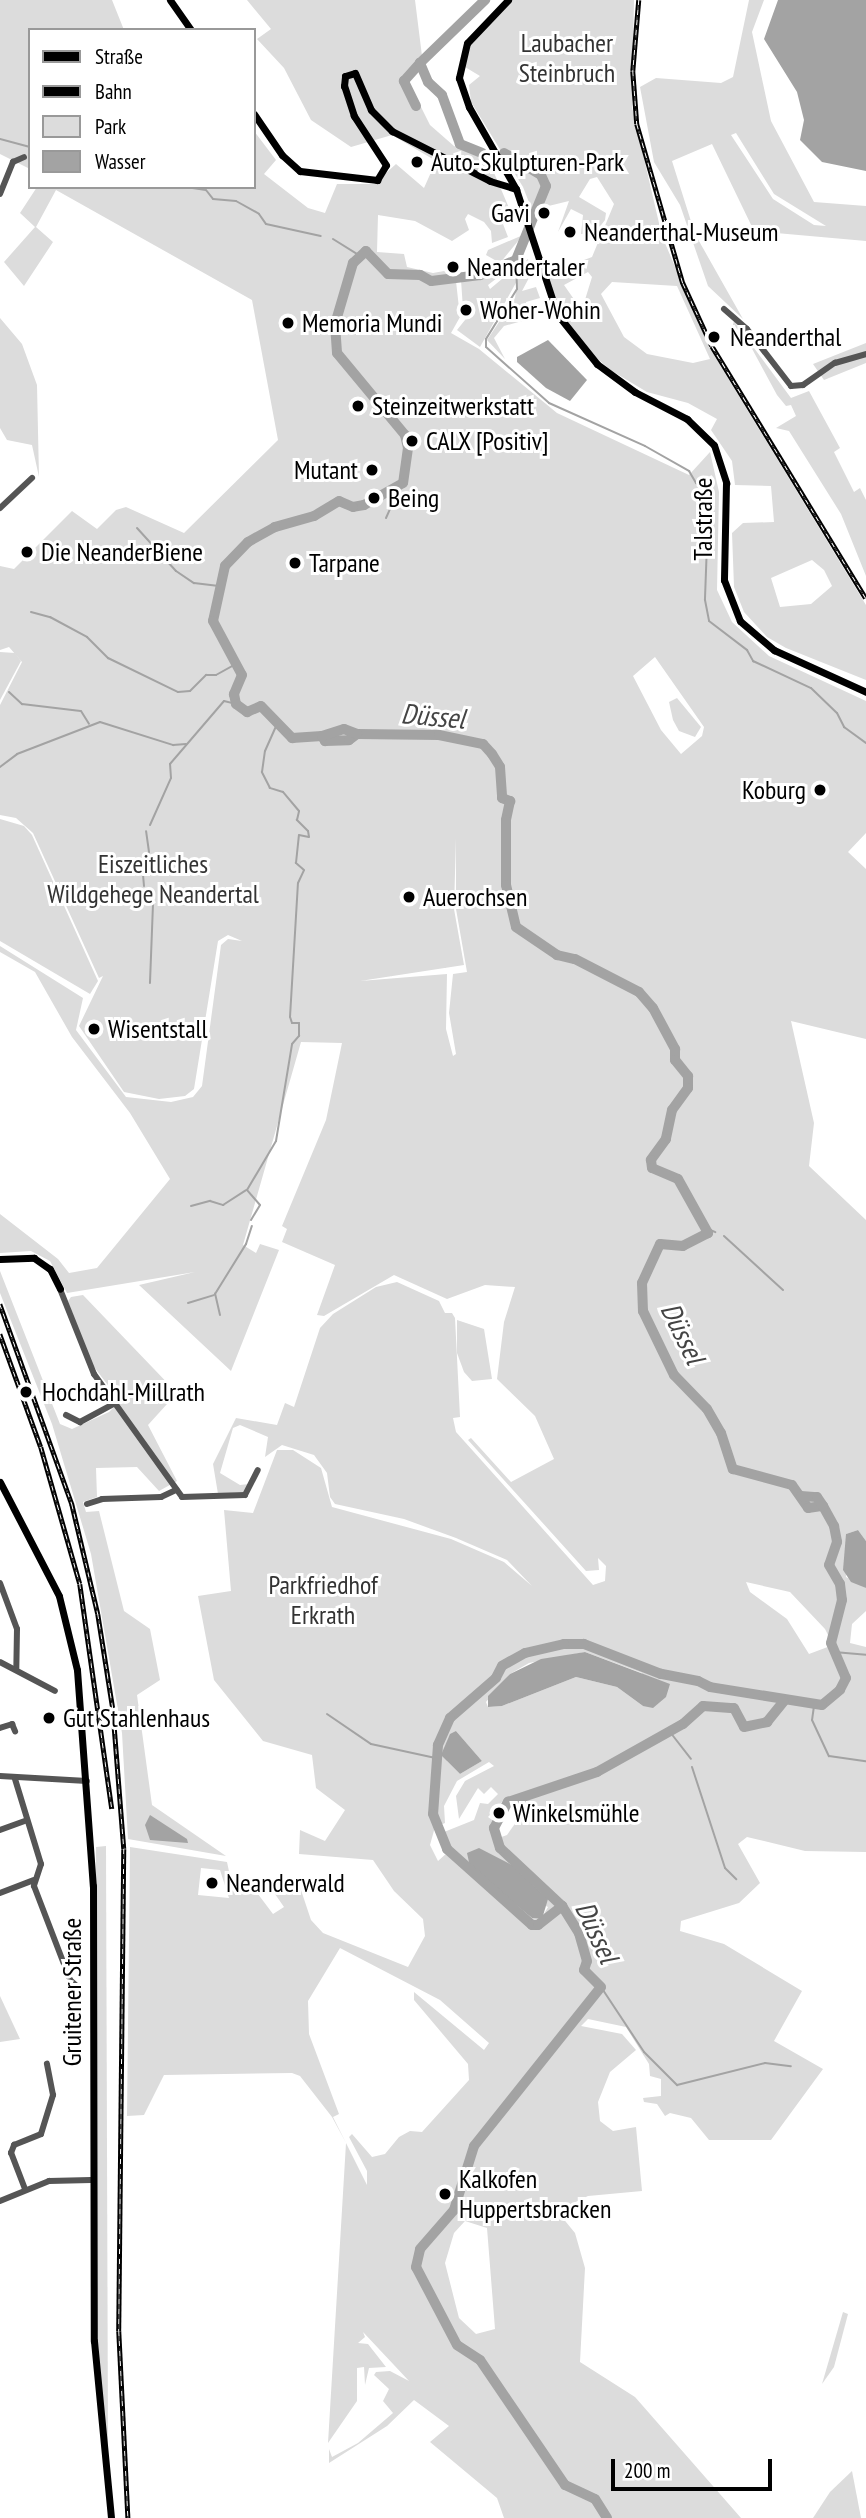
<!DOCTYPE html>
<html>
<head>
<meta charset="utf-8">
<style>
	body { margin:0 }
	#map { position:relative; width:866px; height:2518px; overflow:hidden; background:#fff; font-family:"PT Sans Narrow",sans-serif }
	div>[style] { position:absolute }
	.green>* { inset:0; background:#dcdcdc }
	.water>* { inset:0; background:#a3a3a3 }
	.stream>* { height:2px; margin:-1px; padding:0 1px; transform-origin:1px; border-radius:1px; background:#a3a3a3 }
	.river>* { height:10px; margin:-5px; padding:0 5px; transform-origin:5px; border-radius:5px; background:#a3a3a3 }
	.minor>* { height:6px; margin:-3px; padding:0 3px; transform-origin:3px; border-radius:3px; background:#555 }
	.major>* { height:7px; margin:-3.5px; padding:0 3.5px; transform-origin:3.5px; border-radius:3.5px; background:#000 }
	.rail>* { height:4.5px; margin-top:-2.25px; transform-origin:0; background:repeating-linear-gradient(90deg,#fff 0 5px,#000 0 10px); box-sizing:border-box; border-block:2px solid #000 }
	.dots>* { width:19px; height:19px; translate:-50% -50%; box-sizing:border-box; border:4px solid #fff; border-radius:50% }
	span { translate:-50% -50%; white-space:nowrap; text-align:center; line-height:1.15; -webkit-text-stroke:6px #fff; paint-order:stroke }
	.park-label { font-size:26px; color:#333 }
	.poi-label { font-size:26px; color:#000 }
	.left { translate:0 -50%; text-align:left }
	.right { translate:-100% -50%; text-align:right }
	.street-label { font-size:26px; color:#000 }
	.water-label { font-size:28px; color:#444; font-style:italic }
	.legend { position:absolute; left:28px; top:28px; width:228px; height:161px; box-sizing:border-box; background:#fff; border:2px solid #999; margin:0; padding:9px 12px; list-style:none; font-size:21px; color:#000 }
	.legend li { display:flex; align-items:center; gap:14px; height:35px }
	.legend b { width:35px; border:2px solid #999 }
	.scale { position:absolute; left:611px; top:2459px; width:161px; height:32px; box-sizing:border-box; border:4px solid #000; border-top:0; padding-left:9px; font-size:21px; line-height:24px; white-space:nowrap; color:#000; -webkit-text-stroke:5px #fff; paint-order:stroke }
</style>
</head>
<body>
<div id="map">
	<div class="green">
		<div style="clip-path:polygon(0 0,112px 0,124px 30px,30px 30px,30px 169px,0 154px)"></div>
		<div style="clip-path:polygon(evenodd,247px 0,415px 0,422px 56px,406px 77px,430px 125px,454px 146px,489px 161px,512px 215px,503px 224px,508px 237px,492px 243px,491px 231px,484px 222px,468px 214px,465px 219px,469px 230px,452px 241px,415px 221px,378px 215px,377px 252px,404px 254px,407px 267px,433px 273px,455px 269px,456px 275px,449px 276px,456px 281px,460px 317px,451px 333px,479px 349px,557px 413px,689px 475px,710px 452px,719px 492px,717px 590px,732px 622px,769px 656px,866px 701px,866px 833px,848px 852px,866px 869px,866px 1039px,791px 1021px,814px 1123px,809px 1166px,866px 1220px,866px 1541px,858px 1530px,846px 1534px,846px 1577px,866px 1588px,866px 1611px,852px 1624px,850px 1643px,866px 1647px,866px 1852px,805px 1851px,747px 1837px,738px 1844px,760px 1883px,739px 1903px,681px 1921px,680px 1931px,724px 1944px,802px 1991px,774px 2041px,823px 2069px,771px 2140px,709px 2140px,691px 2118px,670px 2113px,665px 2116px,657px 2104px,644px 2102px,643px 2098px,661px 2096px,661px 2079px,650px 2076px,649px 2064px,626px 2027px,588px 2019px,581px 2026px,622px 2034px,636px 2050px,610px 2072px,598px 2102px,600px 2121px,613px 2131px,636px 2127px,642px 2191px,588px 2196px,557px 2211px,575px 2233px,585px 2268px,580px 2362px,635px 2397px,741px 2518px,504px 2518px,497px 2498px,430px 2442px,449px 2426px,414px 2400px,387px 2426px,329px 2463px,329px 2449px,332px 2457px,358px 2443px,393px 2413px,383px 2401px,389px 2389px,374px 2375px,376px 2372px,390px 2371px,409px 2381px,363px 2332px,365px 2337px,358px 2343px,368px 2344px,386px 2367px,369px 2368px,365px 2385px,364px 2367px,357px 2368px,357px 2344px,357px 2401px,328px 2443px,346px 2143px,332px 2117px,300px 2076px,292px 2073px,164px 2075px,144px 2115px,127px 2116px,130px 1847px,227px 1862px,230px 1876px,252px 1886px,273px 1914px,284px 1907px,268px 1884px,280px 1891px,300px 1887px,311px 1920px,323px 1933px,408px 1967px,425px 1936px,423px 1919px,394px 1891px,373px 1860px,299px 1854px,300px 1830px,325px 1841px,345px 1810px,316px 1788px,312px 1755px,263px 1741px,214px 1680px,198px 1596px,231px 1591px,224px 1510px,253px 1513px,277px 1450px,293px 1450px,321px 1468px,332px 1507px,451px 1539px,504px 1562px,532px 1586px,507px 1560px,456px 1538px,404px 1519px,335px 1504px,330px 1497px,327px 1473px,314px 1455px,282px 1445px,265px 1457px,268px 1437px,240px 1425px,233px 1428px,220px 1473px,240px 1485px,249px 1484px,244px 1492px,218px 1494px,213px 1464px,236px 1418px,277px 1425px,285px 1403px,294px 1407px,320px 1328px,333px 1314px,376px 1287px,397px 1282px,439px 1301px,445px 1313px,452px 1313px,455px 1318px,460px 1417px,453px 1418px,456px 1432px,593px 1585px,605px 1581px,606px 1566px,598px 1558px,599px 1570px,586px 1571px,468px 1440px,471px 1438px,511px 1482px,554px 1459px,535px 1416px,497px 1379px,504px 1322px,515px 1287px,485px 1285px,447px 1299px,394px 1275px,324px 1316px,317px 1315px,335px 1265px,282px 1242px,287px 1229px,282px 1226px,326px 1120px,342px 1043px,301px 1042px,243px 1245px,256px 1253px,260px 1244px,279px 1250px,231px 1371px,139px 1285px,195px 1272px,67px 1293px,50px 1261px,31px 1251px,0 1253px,0 1214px,58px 1259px,69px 1273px,97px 1268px,170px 1179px,130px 1113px,72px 1037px,35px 972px,0 952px,0 946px,83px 998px,76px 1030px,126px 1097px,171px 1102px,193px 1097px,202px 1086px,221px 945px,228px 939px,242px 941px,228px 935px,218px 941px,194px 1089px,185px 1096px,159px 1099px,124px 1092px,79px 1026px,103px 976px,99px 978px,33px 833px,16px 818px,0 815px,0 705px,22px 662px,9px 647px,0 650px,0 566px,14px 569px,72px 511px,97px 529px,116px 510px,126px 507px,184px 533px,278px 440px,252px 300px,56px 190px,36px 227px,53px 242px,24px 286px,4px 262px,35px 227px,20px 213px,37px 187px,254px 187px,254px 131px,276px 160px,264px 174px,308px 208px,325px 213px,337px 184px,374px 184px,396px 164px,424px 188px,436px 161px,392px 135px,351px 147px,311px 120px,284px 68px,257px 39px,271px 29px,247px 0,655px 657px,704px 727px,702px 736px,681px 754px,661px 730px,633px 676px,655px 657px,247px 0,456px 838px,456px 909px,467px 972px,453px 974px,449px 1013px,456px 1054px,453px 1056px,446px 1029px,447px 974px,360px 981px,464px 965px,454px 909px,456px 838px,247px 0,746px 1582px,790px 1592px,825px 1629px,833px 1645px,809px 1654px,787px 1619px,750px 1592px,746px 1582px,247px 0,585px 1652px,642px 1673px,643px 1706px,617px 1687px,576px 1677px,502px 1706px,488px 1707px,486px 1702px,510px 1674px,529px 1663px,585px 1652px,247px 0,456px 1731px,482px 1761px,460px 1774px,447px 1761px,456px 1731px,247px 0,489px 1762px,494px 1766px,465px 1781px,456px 1796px,459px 1819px,478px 1788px,484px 1794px,491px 1787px,498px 1794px,488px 1804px,480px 1803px,474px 1820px,439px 1834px,448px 1852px,438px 1861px,430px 1845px,435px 1827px,445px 1823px,444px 1806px,457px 1781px,489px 1762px,247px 0,513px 1799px,519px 1818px,507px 1835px,493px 1840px,495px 1822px,488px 1817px,502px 1802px,513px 1799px,247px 0,470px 1867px,548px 1907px,541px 1919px,532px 1918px,470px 1867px,247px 0,201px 1868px,220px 1870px,229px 1898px,198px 1895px,201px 1868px,247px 0,340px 1948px,440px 2000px,489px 2043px,484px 2050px,414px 1992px,414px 2000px,468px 2064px,469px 2080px,422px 2132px,410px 2131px,399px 2137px,385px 2154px,372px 2157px,352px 2134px,349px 2137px,367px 2171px,367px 2204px,367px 2185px,333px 2117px,339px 2114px,309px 2034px,308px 2001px,340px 1948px,247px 0,465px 2221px,487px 2228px,495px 2329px,476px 2334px,459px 2318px,445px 2263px,454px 2233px,465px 2221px)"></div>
		<div style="clip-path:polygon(evenodd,512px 0,634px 0,632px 107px,662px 236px,709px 347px,866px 605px,866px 680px,786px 648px,767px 637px,744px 612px,734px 587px,732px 533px,743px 523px,774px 522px,771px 486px,735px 485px,732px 461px,711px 430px,717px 419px,688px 403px,647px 392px,612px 371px,589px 352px,560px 313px,543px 263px,552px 272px,592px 257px,614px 204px,597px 177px,590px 179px,579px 197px,606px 213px,605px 220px,595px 233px,581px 234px,583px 215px,571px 209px,558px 232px,569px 201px,532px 210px,523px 187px,471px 102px,469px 85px,480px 76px,465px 67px,469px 46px,512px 0,588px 272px,592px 277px,584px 303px,578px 305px,564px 285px,588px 272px,512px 0,612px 282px,677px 286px,710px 359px,693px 363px,647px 354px,624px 337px,601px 294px,612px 282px,512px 0,812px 560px,824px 570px,832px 586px,811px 604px,780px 607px,771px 578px,812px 560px)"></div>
		<div style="clip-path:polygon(evenodd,749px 0,764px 0,752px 32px,771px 121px,814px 202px,866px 206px,866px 241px,754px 231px,712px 144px,672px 161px,695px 234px,743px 319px,708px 286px,680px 205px,654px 162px,640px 87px,656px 78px,721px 83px,733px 77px,749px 0,736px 133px,774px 194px,826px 226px,814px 225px,773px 199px,731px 135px,736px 133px)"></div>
		<div style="clip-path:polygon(523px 235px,500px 263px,486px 255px,488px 250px)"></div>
		<div style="clip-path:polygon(528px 259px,530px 276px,522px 291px,536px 287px,540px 298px,526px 302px,529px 319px,504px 326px,494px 338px,505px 359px,487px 340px,515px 298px,519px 266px)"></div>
		<div style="clip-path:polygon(504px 268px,506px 271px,488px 285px,490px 289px,514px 269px,517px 281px,480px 347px,457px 330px,469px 315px,463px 309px,461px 280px)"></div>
		<div style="clip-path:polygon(0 318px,22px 344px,37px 385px,39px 477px,32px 445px,7px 440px,0 428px)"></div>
		<div style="clip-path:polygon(734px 321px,791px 398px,809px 391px,840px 448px,834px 452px,854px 492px,860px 488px,866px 500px,866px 576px,841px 514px,789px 431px,776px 428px,796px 416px,791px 405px,786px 406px,777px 395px,750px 345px,732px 328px)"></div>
		<div style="clip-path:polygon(866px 343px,866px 363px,824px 380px,813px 364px)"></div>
		<div style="clip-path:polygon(0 652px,15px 653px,21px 661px,0 700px)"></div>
		<div style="clip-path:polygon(677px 698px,701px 727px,695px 737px,679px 731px,673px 720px,669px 702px)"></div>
		<div style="clip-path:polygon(0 819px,24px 826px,32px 835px,98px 981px,90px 994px,0 941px)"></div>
		<div style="clip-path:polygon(0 1271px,60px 1424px,72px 1429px,109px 1412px,120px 1401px,91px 1363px,68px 1301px,71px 1297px,83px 1295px,177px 1393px,148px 1425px,177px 1481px,159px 1491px,137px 1467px,96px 1468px,97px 1497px,83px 1502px,86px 1512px,99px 1511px,124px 1611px,150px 1629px,160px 1680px,137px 1695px,152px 1805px,226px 1856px,128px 1839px,122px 1733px,91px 1554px,52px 1424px,0 1293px)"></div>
		<div style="clip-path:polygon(457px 1320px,484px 1329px,492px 1379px,472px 1381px,464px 1372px,457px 1353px)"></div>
		<div style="clip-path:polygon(106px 1846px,108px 2445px,105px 2446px,93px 2270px,96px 1847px)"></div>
		<div style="clip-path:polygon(0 1996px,20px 2039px,0 2042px)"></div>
		<div style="clip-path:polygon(843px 2312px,848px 2314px,834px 2367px,822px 2384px)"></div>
		<div style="clip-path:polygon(852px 2471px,861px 2518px,813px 2518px,830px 2492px)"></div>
	</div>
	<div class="water">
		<div style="clip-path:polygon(778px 0,866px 0,866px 171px,822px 162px,800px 140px,804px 120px,797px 92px,764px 39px)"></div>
		<div style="clip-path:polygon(548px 340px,587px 380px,570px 401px,546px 388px,517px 362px,517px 357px)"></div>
		<div style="clip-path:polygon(858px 1530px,866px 1541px,866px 1588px,851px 1582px,843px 1570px,846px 1534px)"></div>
		<div style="clip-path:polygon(585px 1652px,670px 1684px,666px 1697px,653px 1708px,643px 1706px,617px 1687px,576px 1677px,502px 1706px,488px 1707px,488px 1696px,510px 1674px,541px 1659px)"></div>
		<div style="clip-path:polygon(456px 1731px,482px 1761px,460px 1774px,441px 1755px,450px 1734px)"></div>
		<div style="clip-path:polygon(150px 1815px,187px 1839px,188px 1843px,150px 1840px,145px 1825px)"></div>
		<div style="clip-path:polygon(479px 1848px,512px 1865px,548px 1899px,542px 1919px,532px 1918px,470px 1867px,467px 1853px)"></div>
	</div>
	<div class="stream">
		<div style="left:0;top:139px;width:31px;rotate:15deg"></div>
		<div style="left:149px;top:187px;width:29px"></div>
		<div style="left:186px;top:187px;width:20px;rotate:9deg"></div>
		<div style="left:206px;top:190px;width:11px;rotate:52deg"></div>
		<div style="left:213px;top:199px;width:23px;rotate:5deg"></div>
		<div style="left:236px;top:201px;width:26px;rotate:29deg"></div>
		<div style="left:259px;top:214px;width:12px;rotate:55deg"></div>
		<div style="left:266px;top:224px;width:56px;rotate:12.3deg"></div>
		<div style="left:333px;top:239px;width:31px;rotate:32deg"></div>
		<div style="left:516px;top:260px;width:29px;rotate:88deg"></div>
		<div style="left:517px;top:289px;width:59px;rotate:121.8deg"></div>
		<div style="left:486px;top:339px;width:8px;rotate:90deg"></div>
		<div style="left:486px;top:347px;width:84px;rotate:41.6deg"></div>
		<div style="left:549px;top:403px;width:105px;rotate:24.1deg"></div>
		<div style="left:645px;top:446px;width:51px;rotate:29.6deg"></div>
		<div style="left:689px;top:471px;width:14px;rotate:60deg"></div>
		<div style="left:696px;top:483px;width:14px;rotate:25deg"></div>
		<div style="left:709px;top:489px;width:111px;rotate:92.1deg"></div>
		<div style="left:705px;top:600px;width:21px;rotate:79deg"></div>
		<div style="left:709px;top:621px;width:48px;rotate:37.3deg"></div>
		<div style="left:747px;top:650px;width:13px;rotate:61deg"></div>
		<div style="left:753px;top:661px;width:64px;rotate:25deg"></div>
		<div style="left:811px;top:688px;width:36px;rotate:44deg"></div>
		<div style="left:837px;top:713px;width:16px;rotate:63deg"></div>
		<div style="left:844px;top:727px;width:27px;rotate:36deg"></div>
		<div style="left:388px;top:491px;width:16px;rotate:83deg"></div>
		<div style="left:386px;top:518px;width:10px;rotate:-66deg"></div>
		<div style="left:137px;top:528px;width:58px;rotate:47.8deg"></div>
		<div style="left:176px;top:571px;width:22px;rotate:34deg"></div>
		<div style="left:194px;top:583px;width:25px;rotate:7deg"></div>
		<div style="left:31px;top:612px;width:20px;rotate:15deg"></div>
		<div style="left:50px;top:617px;width:42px;rotate:28.4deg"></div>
		<div style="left:87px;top:637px;width:30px;rotate:45deg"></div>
		<div style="left:108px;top:658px;width:78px;rotate:25.9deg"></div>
		<div style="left:178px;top:692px;width:12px;rotate:-5deg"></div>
		<div style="left:190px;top:691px;width:23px;rotate:-45deg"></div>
		<div style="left:206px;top:675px;width:10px"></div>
		<div style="left:216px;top:675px;width:25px;rotate:-29deg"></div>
		<div style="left:9px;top:692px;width:18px;rotate:43deg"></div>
		<div style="left:22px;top:704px;width:59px;rotate:6.8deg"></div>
		<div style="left:81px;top:711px;width:15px;rotate:58deg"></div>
		<div style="left:0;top:767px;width:21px;rotate:-37deg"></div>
		<div style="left:17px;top:754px;width:89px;rotate:-21.1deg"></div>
		<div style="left:100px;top:722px;width:77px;rotate:17.5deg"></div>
		<div style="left:173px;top:745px;width:13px;rotate:-4deg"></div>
		<div style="left:150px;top:825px;width:51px;rotate:-65.9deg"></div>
		<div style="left:171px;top:778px;width:14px;rotate:-94deg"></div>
		<div style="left:170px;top:764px;width:83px;rotate:-49.4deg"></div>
		<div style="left:224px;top:701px;width:12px;rotate:14deg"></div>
		<div style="left:144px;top:886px;width:25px;rotate:-95deg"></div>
		<div style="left:142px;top:861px;width:11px;rotate:-52deg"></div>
		<div style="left:149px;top:852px;width:21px;rotate:-98deg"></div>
		<div style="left:145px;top:892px;width:14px;rotate:56deg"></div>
		<div style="left:153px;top:904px;width:79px;rotate:92.2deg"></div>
		<div style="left:191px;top:1206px;width:20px;rotate:-15deg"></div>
		<div style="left:210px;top:1201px;width:14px;rotate:17deg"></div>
		<div style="left:223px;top:1205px;width:27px;rotate:-33deg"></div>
		<div style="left:251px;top:1220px;width:17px;rotate:-59deg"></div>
		<div style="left:260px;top:1205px;width:20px;rotate:-131deg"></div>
		<div style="left:247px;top:1190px;width:57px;rotate:-59.4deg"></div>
		<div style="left:276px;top:1141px;width:98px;rotate:-80.6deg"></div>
		<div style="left:292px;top:1044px;width:11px;rotate:-49deg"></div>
		<div style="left:299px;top:1036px;width:13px;rotate:-90deg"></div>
		<div style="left:299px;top:1023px;width:7px;rotate:180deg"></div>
		<div style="left:292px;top:1023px;width:6px;rotate:-108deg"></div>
		<div style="left:290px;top:1017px;width:134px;rotate:-86.6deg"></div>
		<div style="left:298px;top:883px;width:14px;rotate:-65deg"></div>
		<div style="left:304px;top:870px;width:11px;rotate:-139deg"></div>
		<div style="left:296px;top:863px;width:28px;rotate:-84deg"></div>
		<div style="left:299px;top:835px;width:10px;rotate:11deg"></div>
		<div style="left:309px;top:837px;width:6px;rotate:-99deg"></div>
		<div style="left:308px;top:831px;width:16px;rotate:-135deg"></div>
		<div style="left:297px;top:820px;width:9px;rotate:-77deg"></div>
		<div style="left:299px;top:811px;width:25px;rotate:-130deg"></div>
		<div style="left:283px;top:792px;width:14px;rotate:-163deg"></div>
		<div style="left:270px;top:788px;width:18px;rotate:-117deg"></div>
		<div style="left:262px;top:772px;width:21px;rotate:-82deg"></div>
		<div style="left:265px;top:751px;width:32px;rotate:-66deg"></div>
		<div style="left:708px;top:1229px;width:8px;rotate:23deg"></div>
		<div style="left:724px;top:1236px;width:80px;rotate:42.5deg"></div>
		<div style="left:188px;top:1303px;width:27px;rotate:-17deg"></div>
		<div style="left:220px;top:1315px;width:22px;rotate:-103deg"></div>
		<div style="left:215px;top:1294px;width:59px;rotate:-58.2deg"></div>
		<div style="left:246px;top:1244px;width:19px;rotate:-72deg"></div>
		<div style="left:834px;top:1652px;width:32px;rotate:5deg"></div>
		<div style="left:814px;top:1706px;width:14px;rotate:98deg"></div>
		<div style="left:812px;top:1720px;width:40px;rotate:65deg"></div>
		<div style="left:829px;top:1756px;width:37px;rotate:8deg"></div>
		<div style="left:327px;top:1714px;width:53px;rotate:34.3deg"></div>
		<div style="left:371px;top:1744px;width:66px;rotate:12.3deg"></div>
		<div style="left:670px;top:1732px;width:34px;rotate:52deg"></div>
		<div style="left:692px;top:1767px;width:106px;rotate:71.9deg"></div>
		<div style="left:725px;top:1868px;width:16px;rotate:45deg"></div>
		<div style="left:601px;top:1987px;width:78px;rotate:56.5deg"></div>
		<div style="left:644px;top:2052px;width:47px;rotate:45deg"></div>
		<div style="left:677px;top:2085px;width:91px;rotate:-14deg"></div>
		<div style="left:765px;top:2063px;width:26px;rotate:7deg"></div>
	</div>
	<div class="river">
		<div style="left:416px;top:106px;width:28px;rotate:-116deg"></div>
		<div style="left:404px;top:81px;width:24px;rotate:-48deg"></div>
		<div style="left:482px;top:153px;width:24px;rotate:-158deg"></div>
		<div style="left:460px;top:144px;width:52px;rotate:-110.2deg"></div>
		<div style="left:442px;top:95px;width:19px;rotate:-137deg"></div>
		<div style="left:428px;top:82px;width:21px;rotate:-113deg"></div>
		<div style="left:420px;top:63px;width:91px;rotate:-44.1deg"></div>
		<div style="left:504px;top:153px;width:43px;rotate:30.7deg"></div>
		<div style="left:541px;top:175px;width:12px;rotate:66deg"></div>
		<div style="left:546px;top:186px;width:80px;rotate:112.1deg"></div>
		<div style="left:516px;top:260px;width:39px;rotate:157deg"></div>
		<div style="left:480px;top:275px;width:49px;rotate:173deg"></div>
		<div style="left:431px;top:281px;width:13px;rotate:-151deg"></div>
		<div style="left:420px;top:275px;width:32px;rotate:-178deg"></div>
		<div style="left:388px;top:274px;width:32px;rotate:-134deg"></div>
		<div style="left:366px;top:251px;width:18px;rotate:137deg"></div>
		<div style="left:353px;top:263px;width:64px;rotate:106.4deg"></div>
		<div style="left:335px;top:324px;width:29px;rotate:86deg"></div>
		<div style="left:337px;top:353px;width:107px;rotate:50.3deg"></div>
		<div style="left:405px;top:435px;width:13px;rotate:77deg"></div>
		<div style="left:408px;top:448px;width:35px;rotate:98deg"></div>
		<div style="left:403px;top:483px;width:45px;rotate:150.6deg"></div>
		<div style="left:364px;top:505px;width:11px;rotate:170deg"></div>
		<div style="left:353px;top:507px;width:15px;rotate:-157deg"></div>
		<div style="left:339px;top:501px;width:29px;rotate:149deg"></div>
		<div style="left:314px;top:516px;width:41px;rotate:164.2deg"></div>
		<div style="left:275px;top:527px;width:31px;rotate:151deg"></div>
		<div style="left:248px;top:542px;width:33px;rotate:134deg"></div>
		<div style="left:225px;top:566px;width:56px;rotate:102.3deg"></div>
		<div style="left:213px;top:621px;width:61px;rotate:61.8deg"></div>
		<div style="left:242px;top:675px;width:21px;rotate:113deg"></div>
		<div style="left:234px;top:694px;width:10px;rotate:79deg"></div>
		<div style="left:236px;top:704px;width:14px;rotate:36deg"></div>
		<div style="left:247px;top:712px;width:15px;rotate:-23deg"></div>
		<div style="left:261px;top:706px;width:45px;rotate:45.9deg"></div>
		<div style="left:292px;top:738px;width:30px;rotate:-4deg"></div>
		<div style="left:322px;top:736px;width:6px;rotate:59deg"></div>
		<div style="left:325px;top:741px;width:24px;rotate:-2deg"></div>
		<div style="left:349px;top:740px;width:10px;rotate:-37deg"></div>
		<div style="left:357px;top:734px;width:82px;rotate:0.7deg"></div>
		<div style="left:439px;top:735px;width:45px;rotate:11.6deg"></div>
		<div style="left:483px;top:744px;width:13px;rotate:48deg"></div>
		<div style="left:492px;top:754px;width:15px;rotate:58deg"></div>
		<div style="left:500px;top:767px;width:31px;rotate:86deg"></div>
		<div style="left:502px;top:798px;width:9px;rotate:21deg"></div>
		<div style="left:510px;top:801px;width:19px;rotate:102deg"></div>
		<div style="left:506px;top:820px;width:65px;rotate:90deg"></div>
		<div style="left:506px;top:885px;width:43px;rotate:76.6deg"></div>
		<div style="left:516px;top:927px;width:50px;rotate:34.3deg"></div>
		<div style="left:557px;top:955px;width:18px;rotate:13deg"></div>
		<div style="left:575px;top:959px;width:72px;rotate:27.3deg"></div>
		<div style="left:639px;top:992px;width:21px;rotate:49deg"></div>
		<div style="left:653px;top:1008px;width:47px;rotate:61.8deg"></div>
		<div style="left:675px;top:1049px;width:11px;rotate:90deg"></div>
		<div style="left:675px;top:1060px;width:21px;rotate:51deg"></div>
		<div style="left:688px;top:1076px;width:12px;rotate:90deg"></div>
		<div style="left:688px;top:1088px;width:27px;rotate:126deg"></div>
		<div style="left:672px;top:1110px;width:30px;rotate:102deg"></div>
		<div style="left:666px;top:1139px;width:26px;rotate:126deg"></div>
		<div style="left:651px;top:1160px;width:8px;rotate:83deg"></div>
		<div style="left:652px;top:1168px;width:28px;rotate:23deg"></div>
		<div style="left:678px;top:1179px;width:62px;rotate:60.9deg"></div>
		<div style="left:708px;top:1233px;width:28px;rotate:153deg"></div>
		<div style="left:683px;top:1246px;width:23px;rotate:-175deg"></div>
		<div style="left:660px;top:1244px;width:43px;rotate:114.8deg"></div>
		<div style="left:642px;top:1283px;width:28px;rotate:88deg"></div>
		<div style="left:643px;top:1311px;width:71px;rotate:64.2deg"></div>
		<div style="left:674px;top:1375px;width:47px;rotate:45.9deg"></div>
		<div style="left:707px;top:1409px;width:28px;rotate:60deg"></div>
		<div style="left:721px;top:1433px;width:38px;rotate:72deg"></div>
		<div style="left:733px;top:1469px;width:61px;rotate:15.2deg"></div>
		<div style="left:792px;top:1485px;width:28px;rotate:55deg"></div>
		<div style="left:808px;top:1508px;width:15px;rotate:-8deg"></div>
		<div style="left:823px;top:1506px;width:23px;rotate:61deg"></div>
		<div style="left:834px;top:1526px;width:16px;rotate:79deg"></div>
		<div style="left:837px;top:1542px;width:24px;rotate:109deg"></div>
		<div style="left:829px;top:1565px;width:22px;rotate:60deg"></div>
		<div style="left:840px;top:1584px;width:16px;rotate:83deg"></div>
		<div style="left:842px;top:1600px;width:44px;rotate:104.3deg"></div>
		<div style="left:831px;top:1643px;width:38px;rotate:67deg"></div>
		<div style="left:846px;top:1678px;width:13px;rotate:117deg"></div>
		<div style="left:840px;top:1690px;width:23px;rotate:140deg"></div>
		<div style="left:822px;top:1705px;width:113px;rotate:-170.9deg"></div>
		<div style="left:710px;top:1687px;width:13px;rotate:-153deg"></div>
		<div style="left:698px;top:1681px;width:38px;rotate:-169deg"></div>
		<div style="left:661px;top:1674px;width:83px;rotate:-158.7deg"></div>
		<div style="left:584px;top:1644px;width:20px;rotate:180deg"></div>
		<div style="left:564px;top:1644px;width:40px;rotate:167deg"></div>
		<div style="left:525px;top:1653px;width:26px;rotate:151deg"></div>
		<div style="left:502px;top:1666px;width:13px;rotate:117deg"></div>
		<div style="left:496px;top:1678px;width:61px;rotate:139deg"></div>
		<div style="left:450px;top:1718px;width:30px;rotate:114deg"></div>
		<div style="left:438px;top:1745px;width:69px;rotate:94.1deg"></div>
		<div style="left:433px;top:1814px;width:38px;rotate:68deg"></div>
		<div style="left:447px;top:1849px;width:114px;rotate:41.8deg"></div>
		<div style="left:532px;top:1925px;width:6px"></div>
		<div style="left:538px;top:1925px;width:31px;rotate:-38deg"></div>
		<div style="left:322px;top:736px;width:23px;rotate:-18deg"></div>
		<div style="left:344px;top:729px;width:14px;rotate:21deg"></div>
		<div style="left:801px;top:1496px;width:16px;rotate:4deg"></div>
		<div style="left:817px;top:1497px;width:11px;rotate:56deg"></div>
		<div style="left:607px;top:2518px;width:22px;rotate:-122deg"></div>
		<div style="left:595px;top:2499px;width:33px;rotate:-155deg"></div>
		<div style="left:565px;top:2485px;width:151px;rotate:-124.2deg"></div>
		<div style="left:480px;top:2360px;width:27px;rotate:-147deg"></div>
		<div style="left:457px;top:2345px;width:88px;rotate:-117.7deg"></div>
		<div style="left:416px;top:2267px;width:18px;rotate:-77deg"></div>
		<div style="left:420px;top:2249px;width:52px;rotate:-48.9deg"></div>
		<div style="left:454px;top:2210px;width:67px;rotate:-72.6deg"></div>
		<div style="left:474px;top:2146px;width:203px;rotate:-51.4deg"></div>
		<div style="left:601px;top:1987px;width:24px;rotate:-135deg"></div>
		<div style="left:584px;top:1970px;width:9px;rotate:-72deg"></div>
		<div style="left:587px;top:1961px;width:29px;rotate:-106deg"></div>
		<div style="left:579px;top:1933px;width:32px;rotate:-122deg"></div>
		<div style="left:562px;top:1906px;width:85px;rotate:-136.9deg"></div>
		<div style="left:500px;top:1848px;width:21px;rotate:-107deg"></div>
		<div style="left:494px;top:1828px;width:30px;rotate:-62deg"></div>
		<div style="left:508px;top:1802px;width:94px;rotate:-18.6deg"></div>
		<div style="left:597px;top:1772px;width:98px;rotate:-29.2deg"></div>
		<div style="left:683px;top:1724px;width:27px;rotate:-42deg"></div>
		<div style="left:703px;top:1706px;width:31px;rotate:4deg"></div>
		<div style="left:734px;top:1708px;width:21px;rotate:62deg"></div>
		<div style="left:744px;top:1727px;width:24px;rotate:-12deg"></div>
		<div style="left:767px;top:1722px;width:27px;rotate:-51deg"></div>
	</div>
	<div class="minor">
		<div style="left:0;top:194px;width:35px;rotate:-68deg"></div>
		<div style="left:13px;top:162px;width:12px;rotate:-24deg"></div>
		<div style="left:724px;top:309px;width:30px;rotate:41deg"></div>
		<div style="left:747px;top:329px;width:72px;rotate:52.3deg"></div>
		<div style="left:791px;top:386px;width:12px;rotate:-5deg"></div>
		<div style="left:803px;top:385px;width:39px;rotate:-35deg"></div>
		<div style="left:835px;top:363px;width:32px;rotate:-16deg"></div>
		<div style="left:0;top:508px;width:44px;rotate:-43.2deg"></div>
		<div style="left:60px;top:1289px;width:92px;rotate:68.2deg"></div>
		<div style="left:94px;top:1374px;width:151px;rotate:54.4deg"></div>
		<div style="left:182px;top:1497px;width:63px;rotate:-1.8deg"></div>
		<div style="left:245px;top:1495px;width:28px;rotate:-63deg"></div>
		<div style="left:66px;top:1415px;width:16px;rotate:27deg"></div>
		<div style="left:80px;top:1422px;width:42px;rotate:-28.4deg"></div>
		<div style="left:87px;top:1504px;width:16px;rotate:-18deg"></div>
		<div style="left:102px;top:1499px;width:59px;rotate:-1.9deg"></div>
		<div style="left:161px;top:1497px;width:17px;rotate:-25deg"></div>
		<div style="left:0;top:1583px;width:49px;rotate:69.7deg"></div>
		<div style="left:17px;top:1629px;width:39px;rotate:91deg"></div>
		<div style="left:0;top:1662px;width:62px;rotate:27.8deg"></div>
		<div style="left:0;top:1728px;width:13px;rotate:-18deg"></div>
		<div style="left:12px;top:1724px;width:8px;rotate:67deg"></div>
		<div style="left:0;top:1776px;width:87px;rotate:3.3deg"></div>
		<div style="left:15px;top:1779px;width:89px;rotate:73deg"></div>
		<div style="left:41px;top:1864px;width:23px;rotate:108deg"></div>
		<div style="left:34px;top:1886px;width:101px;rotate:69deg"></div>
		<div style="left:70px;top:1980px;width:9px;rotate:41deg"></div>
		<div style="left:0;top:1830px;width:27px;rotate:-20deg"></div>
		<div style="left:0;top:1893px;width:36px;rotate:-21deg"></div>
		<div style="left:25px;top:2189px;width:39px;rotate:-111deg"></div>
		<div style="left:11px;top:2153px;width:9px;rotate:-69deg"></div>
		<div style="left:14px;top:2145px;width:29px;rotate:-22deg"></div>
		<div style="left:41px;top:2134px;width:41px;rotate:-72.9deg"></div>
		<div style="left:53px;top:2095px;width:32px;rotate:-101deg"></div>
		<div style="left:0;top:2201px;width:53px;rotate:-22.2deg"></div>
		<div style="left:49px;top:2181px;width:42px;rotate:-1.4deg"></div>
	</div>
	<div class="major">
		<div style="left:170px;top:0;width:37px;rotate:55deg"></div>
		<div style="left:508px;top:0;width:59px;rotate:133.6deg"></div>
		<div style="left:467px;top:43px;width:36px;rotate:103deg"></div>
		<div style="left:459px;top:78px;width:31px;rotate:71deg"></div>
		<div style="left:469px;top:107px;width:95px;rotate:60.2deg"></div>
		<div style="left:516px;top:189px;width:132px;rotate:71.8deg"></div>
		<div style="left:557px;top:314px;width:64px;rotate:51.3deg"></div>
		<div style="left:597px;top:364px;width:47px;rotate:36.4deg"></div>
		<div style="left:635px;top:392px;width:59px;rotate:27.4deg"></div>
		<div style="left:687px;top:419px;width:37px;rotate:44deg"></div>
		<div style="left:714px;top:445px;width:40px;rotate:72deg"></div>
		<div style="left:726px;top:483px;width:97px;rotate:91.2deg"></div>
		<div style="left:724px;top:580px;width:44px;rotate:68.7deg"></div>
		<div style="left:740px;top:621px;width:45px;rotate:40.5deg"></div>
		<div style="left:774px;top:650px;width:101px;rotate:24.5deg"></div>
		<div style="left:254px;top:114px;width:50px;rotate:55.7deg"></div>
		<div style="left:282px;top:155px;width:24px;rotate:42deg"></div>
		<div style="left:300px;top:171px;width:78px;rotate:6.7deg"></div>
		<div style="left:377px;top:180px;width:17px;rotate:-59deg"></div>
		<div style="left:386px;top:165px;width:59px;rotate:-123.1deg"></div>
		<div style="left:354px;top:116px;width:32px;rotate:-108deg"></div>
		<div style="left:344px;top:86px;width:10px;rotate:-84deg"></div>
		<div style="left:345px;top:76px;width:10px;rotate:-17deg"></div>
		<div style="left:355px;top:73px;width:40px;rotate:66.6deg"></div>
		<div style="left:371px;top:110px;width:30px;rotate:45deg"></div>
		<div style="left:392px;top:131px;width:110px;rotate:27deg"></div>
		<div style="left:490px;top:181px;width:27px;rotate:17deg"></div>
		<div style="left:0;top:1259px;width:34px;rotate:-2deg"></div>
		<div style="left:34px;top:1258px;width:19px;rotate:35deg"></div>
		<div style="left:50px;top:1269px;width:22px;rotate:63deg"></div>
		<div style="left:0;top:1482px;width:128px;rotate:62.6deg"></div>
		<div style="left:59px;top:1596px;width:76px;rotate:76.3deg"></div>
		<div style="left:77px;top:1670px;width:217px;rotate:85.8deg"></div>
		<div style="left:93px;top:1886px;width:455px;rotate:89.9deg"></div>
		<div style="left:94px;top:2341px;width:178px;rotate:84.5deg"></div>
	</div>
	<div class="rail">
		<div style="left:639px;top:0;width:71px;rotate:94.8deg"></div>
		<div style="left:633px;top:71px;width:53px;rotate:85.7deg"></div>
		<div style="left:637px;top:124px;width:166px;rotate:73.9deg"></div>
		<div style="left:683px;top:283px;width:69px;rotate:65.3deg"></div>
		<div style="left:712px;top:346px;width:295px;rotate:58.6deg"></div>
		<div style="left:0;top:1304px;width:213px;rotate:70.2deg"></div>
		<div style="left:72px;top:1504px;width:113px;rotate:76.7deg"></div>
		<div style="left:98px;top:1614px;width:96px;rotate:81deg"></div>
		<div style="left:113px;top:1709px;width:140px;rotate:85.5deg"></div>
		<div style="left:124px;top:1849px;width:482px;rotate:90.6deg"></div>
		<div style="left:119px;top:2331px;width:187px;rotate:87.2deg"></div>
		<div style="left:0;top:1334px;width:120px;rotate:70.1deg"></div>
		<div style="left:41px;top:1447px;width:142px;rotate:74.1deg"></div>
		<div style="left:80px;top:1584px;width:227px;rotate:81.9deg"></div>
	</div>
	<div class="dots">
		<div style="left:417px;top:162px;background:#000"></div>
		<div style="left:544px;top:213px;background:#000"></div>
		<div style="left:570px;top:232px;background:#000"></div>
		<div style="left:453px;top:267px;background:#000"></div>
		<div style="left:466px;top:310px;background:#000"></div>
		<div style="left:288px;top:323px;background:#000"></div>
		<div style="left:714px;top:337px;background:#000"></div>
		<div style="left:358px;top:406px;background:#000"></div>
		<div style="left:412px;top:441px;background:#000"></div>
		<div style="left:372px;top:470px;background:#000"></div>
		<div style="left:374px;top:498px;background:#000"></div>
		<div style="left:27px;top:552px;background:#000"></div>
		<div style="left:295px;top:563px;background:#000"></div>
		<div style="left:820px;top:790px;background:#000"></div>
		<div style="left:409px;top:897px;background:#000"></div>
		<div style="left:94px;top:1029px;background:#000"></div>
		<div style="left:26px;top:1392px;background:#000"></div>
		<div style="left:49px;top:1718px;background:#000"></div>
		<div style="left:499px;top:1813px;background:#000"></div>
		<div style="left:212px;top:1883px;background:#000"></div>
		<div style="left:445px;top:2194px;background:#000"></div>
	</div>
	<div class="park-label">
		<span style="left:567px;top:58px">Laubacher<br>Steinbruch</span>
		<span style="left:153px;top:879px">Eiszeitliches<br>Wildgehege Neandertal</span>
		<span style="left:323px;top:1600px">Parkfriedhof<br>Erkrath</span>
	</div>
	<div class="poi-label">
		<span class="left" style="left:431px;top:162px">Auto-Skulpturen-Park</span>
		<span class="right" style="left:530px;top:213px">Gavi</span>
		<span class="left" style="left:584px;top:232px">Neanderthal-Museum</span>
		<span class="left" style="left:467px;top:267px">Neandertaler</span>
		<span class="left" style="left:480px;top:310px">Woher-Wohin</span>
		<span class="left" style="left:302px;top:323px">Memoria Mundi</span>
		<span class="left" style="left:730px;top:337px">Neanderthal</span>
		<span class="left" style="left:372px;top:406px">Steinzeitwerkstatt</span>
		<span class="left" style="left:426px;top:441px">CALX [Positiv]</span>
		<span class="right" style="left:358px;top:470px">Mutant</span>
		<span class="left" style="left:388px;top:498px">Being</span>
		<span class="left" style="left:41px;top:552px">Die NeanderBiene</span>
		<span class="left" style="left:309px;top:563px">Tarpane</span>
		<span class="right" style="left:806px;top:790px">Koburg</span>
		<span class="left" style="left:423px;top:897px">Auerochsen</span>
		<span class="left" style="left:108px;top:1029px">Wisentstall</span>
		<span class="left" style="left:42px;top:1392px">Hochdahl-Millrath</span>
		<span class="left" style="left:63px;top:1718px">Gut Stahlenhaus</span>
		<span class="left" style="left:513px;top:1813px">Winkelsmühle</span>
		<span class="left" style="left:226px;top:1883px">Neanderwald</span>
		<span class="left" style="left:459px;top:2194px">Kalkofen<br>Huppertsbracken</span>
	</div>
	<div class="street-label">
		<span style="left:703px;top:519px;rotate:-90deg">Talstraße</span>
		<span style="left:72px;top:1992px;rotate:-90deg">Gruitener Straße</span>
	</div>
	<div class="water-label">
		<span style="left:433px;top:716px;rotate:5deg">Düssel</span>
		<span style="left:683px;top:1333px;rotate:64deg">Düssel</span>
		<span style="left:597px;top:1932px;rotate:65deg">Düssel</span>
	</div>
	<ul class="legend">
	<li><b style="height:9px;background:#000"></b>Straße</li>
	<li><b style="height:9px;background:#000"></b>Bahn</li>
	<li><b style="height:19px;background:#dcdcdc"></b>Park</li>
	<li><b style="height:19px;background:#a3a3a3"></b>Wasser</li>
	</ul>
	<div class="scale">200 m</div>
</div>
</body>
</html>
